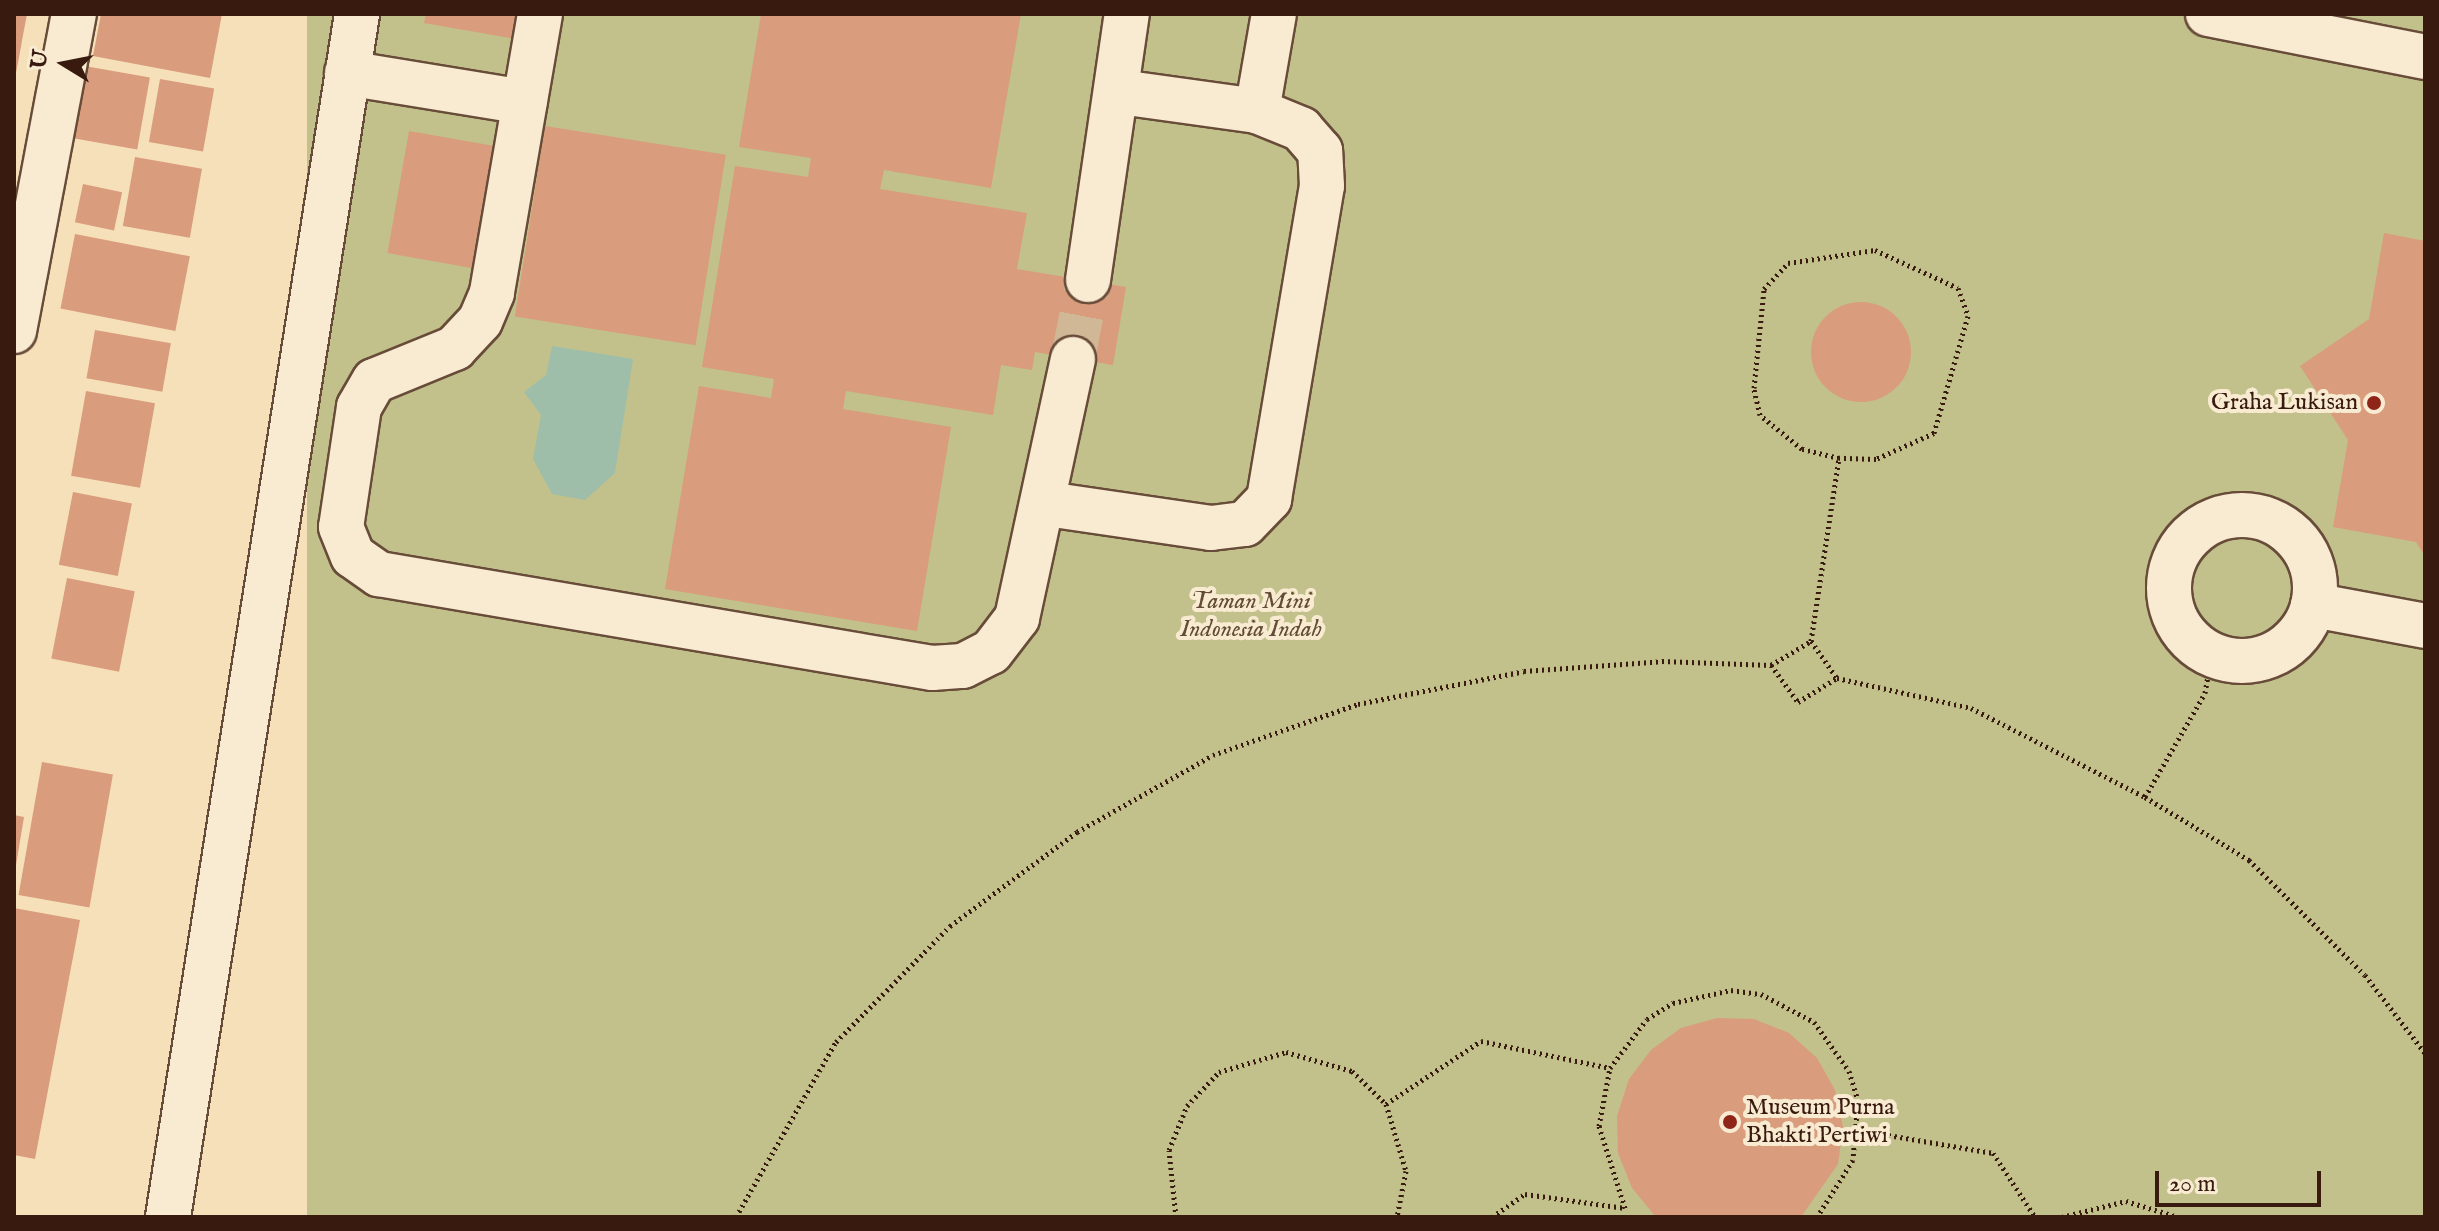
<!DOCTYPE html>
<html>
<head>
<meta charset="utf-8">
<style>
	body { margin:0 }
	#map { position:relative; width:2439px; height:1231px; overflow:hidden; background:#f6e0b9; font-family:"IM FELL English",serif }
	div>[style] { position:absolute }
	.green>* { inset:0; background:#c2c18b; transform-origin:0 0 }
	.water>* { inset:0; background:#9ebea9 }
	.building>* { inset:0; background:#d99c7c; transform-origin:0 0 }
	.round { border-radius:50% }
	.minor-tunnel>* { height:44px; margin-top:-22px; transform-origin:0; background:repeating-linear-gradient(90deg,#d0b897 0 44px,transparent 0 66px) }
	.path>* { height:5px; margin-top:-2.5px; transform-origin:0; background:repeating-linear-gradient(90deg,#391a0e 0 2px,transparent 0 6px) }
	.roads { filter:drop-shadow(2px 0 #684c39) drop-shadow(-2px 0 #684c39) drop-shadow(0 2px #684c39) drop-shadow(0 -2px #684c39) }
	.minor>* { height:44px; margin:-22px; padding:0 22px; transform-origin:22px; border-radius:22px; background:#f9ebd2 }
	.minor>.ring { margin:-22px; padding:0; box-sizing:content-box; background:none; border:44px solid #f9ebd2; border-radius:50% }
	.dots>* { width:22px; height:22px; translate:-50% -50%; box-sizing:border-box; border:4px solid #f9ebd2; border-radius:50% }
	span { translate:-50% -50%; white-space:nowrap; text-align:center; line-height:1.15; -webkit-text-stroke:8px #f9ebd2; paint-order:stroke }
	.poi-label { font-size:24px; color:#391a0e }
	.right { translate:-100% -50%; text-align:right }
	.left { translate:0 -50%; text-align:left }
	.park-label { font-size:24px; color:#624c34; font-style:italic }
	.frame { position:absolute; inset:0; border:16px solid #391a0e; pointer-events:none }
	.north { position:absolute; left:24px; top:24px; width:80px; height:80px; -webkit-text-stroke:6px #f9ebd2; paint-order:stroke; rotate:280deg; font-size:22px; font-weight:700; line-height:32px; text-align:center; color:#391a0e }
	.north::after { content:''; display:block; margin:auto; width:28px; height:36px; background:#391a0e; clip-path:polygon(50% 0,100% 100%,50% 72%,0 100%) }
	.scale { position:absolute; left:2155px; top:1171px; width:166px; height:36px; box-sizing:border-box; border:4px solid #391a0e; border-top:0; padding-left:10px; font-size:24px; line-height:28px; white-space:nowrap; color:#391a0e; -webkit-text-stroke:6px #f9ebd2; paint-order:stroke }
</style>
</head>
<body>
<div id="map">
	<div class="green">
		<div style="left:307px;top:14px;width:2118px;height:1225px"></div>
	</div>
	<div class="water">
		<div style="clip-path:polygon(552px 346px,633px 359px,615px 473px,585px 500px,552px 494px,533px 459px,541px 415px,524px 392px,546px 375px)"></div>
	</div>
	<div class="building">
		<div style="clip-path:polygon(14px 14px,27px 14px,16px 73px,14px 73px)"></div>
		<div style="clip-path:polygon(101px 14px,222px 14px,210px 78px,93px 56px)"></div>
		<div style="clip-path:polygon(426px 14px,520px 14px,515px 39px,424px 23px)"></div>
		<div style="clip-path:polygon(761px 14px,1021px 14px,991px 188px,884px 170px,880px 189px,1027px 213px,1017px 269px,1126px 287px,1113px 365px,1035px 352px,1032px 370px,1001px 365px,993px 415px,846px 391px,843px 409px,951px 427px,917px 631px,665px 589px,699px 386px,771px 398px,774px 379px,702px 367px,735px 166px,808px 177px,811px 158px,739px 147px)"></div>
		<div style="left:79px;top:65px;width:72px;height:73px;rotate:10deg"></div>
		<div style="left:160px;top:79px;width:55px;height:64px;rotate:10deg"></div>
		<div style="left:545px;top:126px;width:183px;height:193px;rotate:9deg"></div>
		<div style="left:409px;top:131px;width:94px;height:124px;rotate:10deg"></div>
		<div style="left:135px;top:157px;width:68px;height:70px;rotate:10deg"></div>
		<div style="left:83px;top:184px;width:40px;height:39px;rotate:12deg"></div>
		<div style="clip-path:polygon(2384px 233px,2425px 241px,2425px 556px,2416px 542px,2333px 527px,2348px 440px,2300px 366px,2369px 319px)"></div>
		<div style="left:75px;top:234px;width:117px;height:76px;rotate:11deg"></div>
		<div class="round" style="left:1811px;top:302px;width:100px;height:100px"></div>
		<div style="left:95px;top:330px;width:77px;height:49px;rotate:10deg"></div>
		<div style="left:86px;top:391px;width:70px;height:86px;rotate:10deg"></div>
		<div style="left:73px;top:492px;width:60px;height:74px;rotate:11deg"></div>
		<div style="left:67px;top:578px;width:69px;height:82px;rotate:11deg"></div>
		<div style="left:42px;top:762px;width:72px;height:135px;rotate:10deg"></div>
		<div style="clip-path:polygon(14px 815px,24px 817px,16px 865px,14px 865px)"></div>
		<div style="clip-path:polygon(14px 908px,80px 920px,35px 1159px,14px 1155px)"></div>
		<div style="clip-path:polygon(1717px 1018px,1754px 1019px,1789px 1033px,1817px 1058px,1835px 1090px,1843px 1127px,1838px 1164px,1801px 1217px,1656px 1217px,1632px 1188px,1618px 1153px,1617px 1116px,1629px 1079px,1651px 1050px,1681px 1028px)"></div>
	</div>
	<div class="minor-tunnel">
		<div style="left:1073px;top:359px;width:80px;rotate:-79.2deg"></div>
	</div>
	<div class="path">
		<div style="left:1811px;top:641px;width:185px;rotate:-81.3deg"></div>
		<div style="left:1839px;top:458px;width:38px;rotate:-166deg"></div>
		<div style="left:1802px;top:449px;width:54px;rotate:-141deg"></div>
		<div style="left:1760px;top:415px;width:28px;rotate:-103deg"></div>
		<div style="left:1754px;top:388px;width:100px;rotate:-84.2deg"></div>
		<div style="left:1764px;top:289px;width:35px;rotate:-47deg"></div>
		<div style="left:1788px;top:263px;width:88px;rotate:-8.5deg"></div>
		<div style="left:1875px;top:250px;width:91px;rotate:24.6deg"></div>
		<div style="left:1958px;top:288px;width:30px;rotate:70deg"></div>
		<div style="left:1968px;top:316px;width:122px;rotate:106.2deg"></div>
		<div style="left:1934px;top:433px;width:64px;rotate:155.9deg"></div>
		<div style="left:1876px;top:459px;width:37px;rotate:-178deg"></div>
		<div style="left:1771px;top:665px;width:47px;rotate:-31deg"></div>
		<div style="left:1811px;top:641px;width:45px;rotate:54.9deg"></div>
		<div style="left:2145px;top:797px;width:120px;rotate:-60deg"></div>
		<div style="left:2205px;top:693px;width:39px;rotate:-80deg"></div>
		<div style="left:1386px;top:1104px;width:114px;rotate:-33.6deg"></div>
		<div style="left:1481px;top:1041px;width:132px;rotate:11.8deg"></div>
		<div style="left:1859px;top:1130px;width:136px;rotate:9.7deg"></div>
		<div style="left:1993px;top:1153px;width:77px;rotate:56.7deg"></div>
		<div style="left:736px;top:1217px;width:202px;rotate:-60.3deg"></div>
		<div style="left:836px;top:1042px;width:163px;rotate:-45.5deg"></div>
		<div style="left:950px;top:926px;width:158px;rotate:-36.5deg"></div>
		<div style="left:1077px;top:832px;width:156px;rotate:-29.5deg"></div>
		<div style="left:1213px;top:755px;width:154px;rotate:-19.4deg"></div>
		<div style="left:1358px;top:704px;width:169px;rotate:-11.2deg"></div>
		<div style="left:1524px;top:671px;width:138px;rotate:-4.1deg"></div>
		<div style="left:1662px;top:661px;width:109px;rotate:2.1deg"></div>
		<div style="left:1771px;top:665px;width:46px;rotate:53.9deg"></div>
		<div style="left:1798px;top:702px;width:46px;rotate:-31.6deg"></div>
		<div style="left:1837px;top:678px;width:137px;rotate:12.6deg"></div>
		<div style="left:1971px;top:708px;width:195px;rotate:27.1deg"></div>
		<div style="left:2145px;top:797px;width:122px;rotate:31.2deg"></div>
		<div style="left:2249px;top:860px;width:163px;rotate:44.8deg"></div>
		<div style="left:2365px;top:975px;width:98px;rotate:52.4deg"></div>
		<div style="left:1176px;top:1217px;width:67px;rotate:-96deg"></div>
		<div style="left:1169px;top:1150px;width:48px;rotate:-67.8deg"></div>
		<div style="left:1187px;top:1106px;width:47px;rotate:-46.7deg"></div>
		<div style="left:1219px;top:1072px;width:70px;rotate:-16.6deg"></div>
		<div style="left:1286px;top:1052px;width:69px;rotate:16.1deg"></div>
		<div style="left:1352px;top:1071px;width:47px;rotate:44.1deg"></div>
		<div style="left:1386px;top:1104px;width:70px;rotate:73.4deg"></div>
		<div style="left:1406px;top:1171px;width:47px;rotate:101.1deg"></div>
		<div style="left:1492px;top:1217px;width:40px;rotate:-34.9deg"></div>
		<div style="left:1525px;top:1194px;width:101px;rotate:8deg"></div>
		<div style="left:1625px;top:1208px;width:86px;rotate:-107.6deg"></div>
		<div style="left:1599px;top:1126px;width:59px;rotate:-79.3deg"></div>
		<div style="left:1610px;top:1068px;width:61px;rotate:-52.9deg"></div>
		<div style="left:1647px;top:1019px;width:31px;rotate:-32deg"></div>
		<div style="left:1673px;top:1003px;width:59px;rotate:-12.6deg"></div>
		<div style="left:1731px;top:990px;width:30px;rotate:8deg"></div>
		<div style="left:1761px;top:994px;width:60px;rotate:27.8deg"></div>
		<div style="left:1814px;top:1022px;width:60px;rotate:54.5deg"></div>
		<div style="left:1849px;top:1071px;width:30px;rotate:73deg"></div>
		<div style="left:1858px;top:1100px;width:60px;rotate:94.8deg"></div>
		<div style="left:1853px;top:1160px;width:67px;rotate:122.3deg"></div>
		<div style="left:2062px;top:1217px;width:66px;rotate:-14deg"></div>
		<div style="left:2126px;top:1201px;width:54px;rotate:17.1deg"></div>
	</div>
	<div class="roads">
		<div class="minor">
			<div style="left:540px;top:14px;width:283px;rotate:99.8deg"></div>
			<div style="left:492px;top:293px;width:30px;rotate:113deg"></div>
			<div style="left:480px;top:321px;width:37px;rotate:133deg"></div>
			<div style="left:455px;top:348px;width:87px;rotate:157.8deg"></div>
			<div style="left:374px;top:381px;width:30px;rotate:120deg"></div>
			<div style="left:359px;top:407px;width:121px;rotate:98.5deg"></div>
			<div style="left:341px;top:527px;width:31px;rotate:68deg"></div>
			<div style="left:353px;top:556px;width:32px;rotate:35deg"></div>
			<div style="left:379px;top:574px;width:561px;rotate:9.65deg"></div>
			<div style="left:932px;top:668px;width:31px;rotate:-4deg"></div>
			<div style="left:963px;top:666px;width:31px;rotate:-27deg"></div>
			<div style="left:991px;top:652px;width:43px;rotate:-52.6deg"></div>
			<div style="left:1017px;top:618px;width:265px;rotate:-77.8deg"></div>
			<div style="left:2208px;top:14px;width:221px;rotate:11.2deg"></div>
			<div style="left:347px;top:73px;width:180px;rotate:9.3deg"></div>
			<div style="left:1257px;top:111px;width:98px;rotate:-80.1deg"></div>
			<div style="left:1088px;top:280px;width:269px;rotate:-81.7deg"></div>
			<div style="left:14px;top:331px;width:323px;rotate:-79.3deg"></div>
			<div style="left:1047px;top:504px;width:166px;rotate:8.3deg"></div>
			<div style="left:1211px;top:528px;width:34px;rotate:-7deg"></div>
			<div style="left:1245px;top:524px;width:35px;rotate:-46deg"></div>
			<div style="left:1269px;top:499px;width:317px;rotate:-80.4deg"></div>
			<div style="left:1322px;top:186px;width:35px;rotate:-93deg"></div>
			<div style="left:1320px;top:151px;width:29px;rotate:-131deg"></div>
			<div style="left:1301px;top:129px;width:48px;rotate:-157.8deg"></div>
			<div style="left:1257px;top:111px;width:138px;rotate:-172.1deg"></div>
			<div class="ring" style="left:2169px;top:515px;width:102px;height:102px"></div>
			<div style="left:2313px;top:605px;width:114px;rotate:10.6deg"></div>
			<div style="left:168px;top:1217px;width:1218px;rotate:-81.07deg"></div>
		</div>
	</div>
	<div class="dots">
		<div style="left:2374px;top:403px;background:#8f2418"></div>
		<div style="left:1730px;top:1122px;background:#8f2418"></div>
	</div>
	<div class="poi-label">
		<span class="right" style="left:2358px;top:403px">Graha Lukisan</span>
		<span class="left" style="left:1746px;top:1122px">Museum Purna<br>Bhakti Pertiwi</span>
	</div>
	<div class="park-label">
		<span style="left:1251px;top:616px">Taman Mini<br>Indonesia Indah</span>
	</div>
	<div class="frame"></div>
	<div class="north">U</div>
	<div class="scale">20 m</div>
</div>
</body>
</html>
